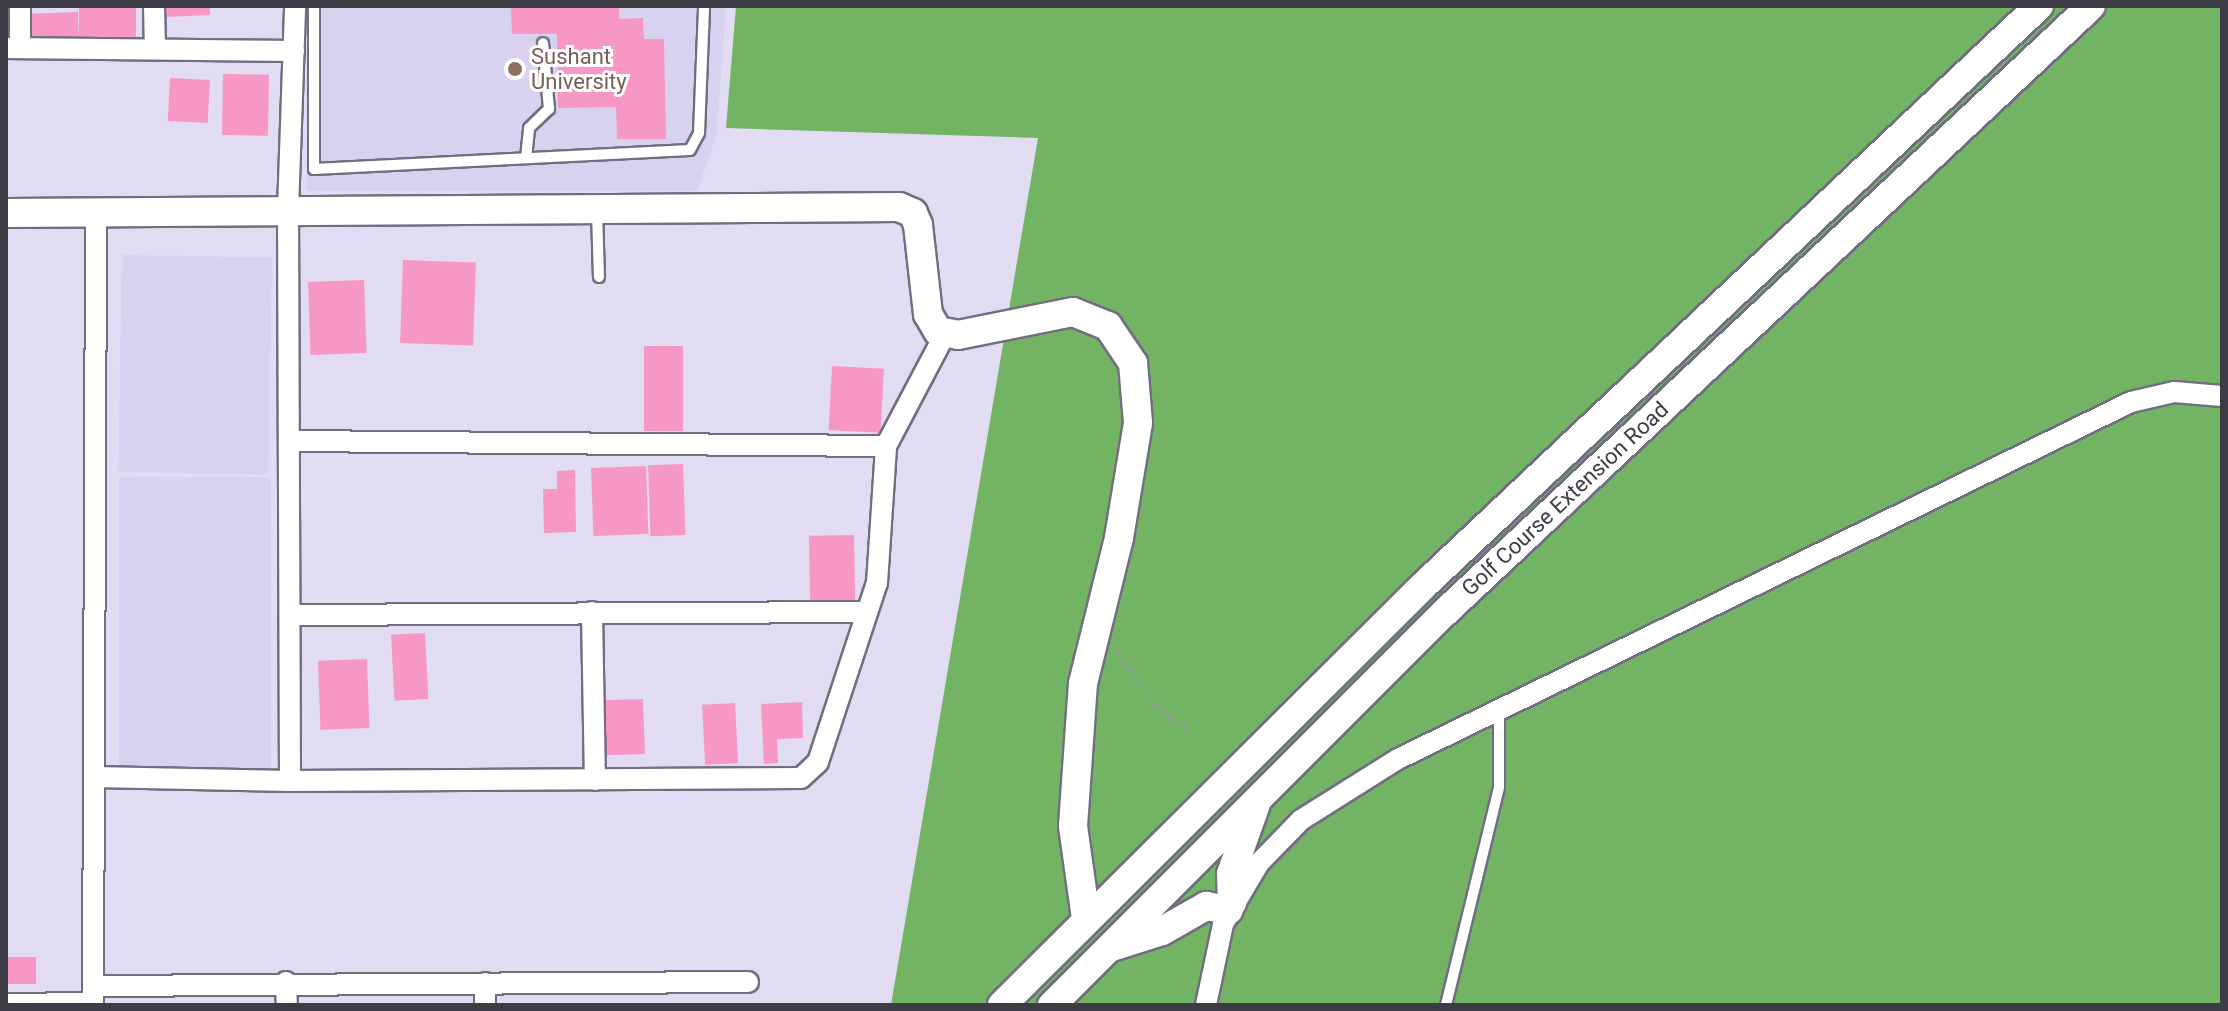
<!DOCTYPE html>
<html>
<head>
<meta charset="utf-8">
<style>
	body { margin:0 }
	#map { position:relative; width:2228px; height:1011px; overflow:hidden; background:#e1dcf2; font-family:Roboto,sans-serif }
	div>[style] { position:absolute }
	.built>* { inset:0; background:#d8d2ef; transform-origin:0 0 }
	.forest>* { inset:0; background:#73b364 }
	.building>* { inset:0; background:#f797c4; transform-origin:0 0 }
	.path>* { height:3px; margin-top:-1.5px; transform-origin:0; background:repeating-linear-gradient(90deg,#9794a4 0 4px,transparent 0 10px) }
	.roads { filter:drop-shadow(2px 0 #726e82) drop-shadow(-2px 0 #726e82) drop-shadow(0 2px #726e82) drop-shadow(0 -2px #726e82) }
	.lane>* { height:10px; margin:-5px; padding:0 5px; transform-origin:5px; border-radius:5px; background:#fff }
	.street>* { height:20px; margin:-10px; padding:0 10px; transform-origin:10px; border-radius:10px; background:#fff }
	.secondary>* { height:28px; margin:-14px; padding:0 14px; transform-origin:14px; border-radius:14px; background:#fff }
	.dots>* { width:22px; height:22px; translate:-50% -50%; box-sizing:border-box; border:4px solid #fff; border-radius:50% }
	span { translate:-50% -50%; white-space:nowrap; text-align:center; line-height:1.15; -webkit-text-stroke:6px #fff; paint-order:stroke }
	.education-label { font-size:22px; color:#785e54 }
	.left { translate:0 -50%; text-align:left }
	.street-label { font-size:22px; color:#3d3b44 }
	.frame { position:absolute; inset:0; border:8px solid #3d3b44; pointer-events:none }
</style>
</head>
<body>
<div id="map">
	<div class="built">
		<div style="clip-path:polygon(308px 6px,726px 6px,717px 133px,697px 191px,306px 191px)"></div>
		<div style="left:122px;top:255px;width:150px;height:217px;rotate:1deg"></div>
		<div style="left:271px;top:477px;width:295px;height:152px;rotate:90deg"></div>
	</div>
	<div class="forest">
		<div style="clip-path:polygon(736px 6px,2222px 6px,2222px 1005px,891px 1005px,1038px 138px,726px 128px)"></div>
	</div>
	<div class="building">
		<div style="left:79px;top:6px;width:57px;height:38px"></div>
		<div style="clip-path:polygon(163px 6px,210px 6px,210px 15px,164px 17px)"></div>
		<div style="clip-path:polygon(511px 6px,619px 6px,619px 19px,643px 18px,644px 39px,664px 39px,666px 139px,617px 139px,616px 107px,558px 108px,557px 34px,512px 34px)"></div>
		<div style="left:78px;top:12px;width:27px;height:50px;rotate:88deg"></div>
		<div style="left:223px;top:74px;width:46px;height:61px;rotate:1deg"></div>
		<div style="left:170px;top:78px;width:40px;height:43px;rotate:3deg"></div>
		<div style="left:403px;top:260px;width:73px;height:83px;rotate:2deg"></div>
		<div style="left:364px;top:280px;width:73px;height:56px;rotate:88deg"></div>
		<div style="left:644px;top:346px;width:39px;height:85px"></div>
		<div style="left:832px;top:366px;width:52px;height:64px;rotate:3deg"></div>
		<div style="left:683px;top:464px;width:71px;height:35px;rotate:88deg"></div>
		<div style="left:646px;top:466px;width:68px;height:55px;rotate:88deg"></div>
		<div style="clip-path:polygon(575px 470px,576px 532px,544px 533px,543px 489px,557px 489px,557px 471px)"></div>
		<div style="left:854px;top:535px;width:65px;height:45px;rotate:89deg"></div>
		<div style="left:425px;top:633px;width:66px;height:34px;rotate:87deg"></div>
		<div style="left:367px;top:659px;width:69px;height:49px;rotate:88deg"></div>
		<div style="left:643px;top:699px;width:55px;height:45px;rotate:88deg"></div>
		<div style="clip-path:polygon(802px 702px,803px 738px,777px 739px,778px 763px,764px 764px,761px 704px)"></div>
		<div style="left:735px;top:703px;width:60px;height:33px;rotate:87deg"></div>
		<div style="left:6px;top:957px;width:30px;height:27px"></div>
	</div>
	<div class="path">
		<div style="left:1116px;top:651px;width:63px;rotate:55.3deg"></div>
		<div style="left:1152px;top:703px;width:46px;rotate:37.9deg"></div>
	</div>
	<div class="roads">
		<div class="lane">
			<div style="left:314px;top:6px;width:163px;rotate:90deg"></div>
			<div style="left:314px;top:169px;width:376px;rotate:-2.9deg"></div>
			<div style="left:690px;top:150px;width:19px;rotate:-62deg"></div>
			<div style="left:699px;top:133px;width:127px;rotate:-87.7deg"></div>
			<div style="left:526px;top:158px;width:30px;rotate:-84deg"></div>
			<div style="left:529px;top:128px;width:28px;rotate:-44deg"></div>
			<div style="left:549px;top:109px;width:66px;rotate:-95.2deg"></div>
			<div style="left:597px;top:211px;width:66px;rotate:88.3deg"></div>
			<div style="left:1446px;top:1005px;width:224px;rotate:-76.3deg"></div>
			<div style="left:1499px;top:787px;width:78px;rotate:-90deg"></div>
		</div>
		<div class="street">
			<div style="left:20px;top:6px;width:42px;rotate:90deg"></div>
			<div style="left:154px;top:6px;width:43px;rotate:88.7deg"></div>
			<div style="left:6px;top:48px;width:288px;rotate:0.6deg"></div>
			<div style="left:289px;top:441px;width:597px;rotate:0.48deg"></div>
			<div style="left:592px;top:612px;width:168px;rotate:89deg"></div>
			<div style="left:292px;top:615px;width:575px;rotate:-0.3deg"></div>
			<div style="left:94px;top:777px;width:196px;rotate:1.2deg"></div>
			<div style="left:290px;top:781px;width:511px;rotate:-0.34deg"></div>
			<div style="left:801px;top:778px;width:23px;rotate:-43deg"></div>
			<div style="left:818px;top:762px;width:188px;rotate:-71.8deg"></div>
			<div style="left:877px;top:583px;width:137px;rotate:-86.2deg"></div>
			<div style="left:886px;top:446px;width:127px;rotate:-62.2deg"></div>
			<div style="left:290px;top:781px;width:571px;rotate:-90.2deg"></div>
			<div style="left:288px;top:210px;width:204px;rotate:-88deg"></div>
			<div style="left:286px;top:982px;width:23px;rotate:88deg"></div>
			<div style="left:93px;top:986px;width:655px;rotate:-0.35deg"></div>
			<div style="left:6px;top:1004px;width:87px;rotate:-0.7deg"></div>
			<div style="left:93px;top:1005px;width:793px;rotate:-89.78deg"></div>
			<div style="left:485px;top:1005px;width:22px;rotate:-90deg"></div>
			<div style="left:1206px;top:1005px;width:83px;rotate:-78.1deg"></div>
			<div style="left:1223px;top:924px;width:71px;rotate:-59.5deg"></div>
			<div style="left:1259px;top:863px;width:60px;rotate:-45.7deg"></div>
			<div style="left:1301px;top:820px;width:115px;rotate:-32.2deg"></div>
			<div style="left:1398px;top:759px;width:815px;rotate:-25.97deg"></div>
			<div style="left:2131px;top:402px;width:44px;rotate:-13.1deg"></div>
			<div style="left:2174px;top:392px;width:48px;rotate:4.8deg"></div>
		</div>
		<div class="secondary">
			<div style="left:6px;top:213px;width:893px;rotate:-0.38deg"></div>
			<div style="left:899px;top:207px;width:15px;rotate:23deg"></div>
			<div style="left:913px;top:213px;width:13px;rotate:67deg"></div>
			<div style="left:918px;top:225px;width:90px;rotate:83.6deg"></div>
			<div style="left:928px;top:314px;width:20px;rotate:60deg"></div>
			<div style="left:938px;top:331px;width:20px;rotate:11deg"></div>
			<div style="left:958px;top:335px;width:117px;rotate:-11.3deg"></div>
			<div style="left:1073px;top:312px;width:38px;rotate:22deg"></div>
			<div style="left:1108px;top:326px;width:45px;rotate:56deg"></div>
			<div style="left:1133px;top:363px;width:60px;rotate:85.2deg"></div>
			<div style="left:1138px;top:423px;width:117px;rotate:99.4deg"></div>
			<div style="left:1119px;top:538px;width:149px;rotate:103.9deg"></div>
			<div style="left:1083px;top:683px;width:143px;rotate:94deg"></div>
			<div style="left:1073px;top:826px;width:94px;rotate:82deg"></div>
			<div style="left:1232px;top:903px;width:29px;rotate:-92deg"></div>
			<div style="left:1231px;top:874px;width:74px;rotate:-70.3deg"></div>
			<div style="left:1112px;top:947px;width:52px;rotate:-17.7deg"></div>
			<div style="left:1162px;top:931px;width:51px;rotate:-29.6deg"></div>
			<div style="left:1206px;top:906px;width:23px;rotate:10deg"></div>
			<div style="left:1002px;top:1005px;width:594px;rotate:-44.86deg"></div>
			<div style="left:1423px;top:586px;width:846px;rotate:-43.28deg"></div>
			<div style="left:1052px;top:1005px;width:550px;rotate:-45deg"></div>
			<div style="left:1441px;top:616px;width:891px;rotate:-43.18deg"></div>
		</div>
	</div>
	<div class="dots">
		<div style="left:515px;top:69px;background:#8d6e63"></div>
	</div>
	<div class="education-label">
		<span class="left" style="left:531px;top:69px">Sushant<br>University</span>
	</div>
	<div class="street-label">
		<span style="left:1565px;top:499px;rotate:-43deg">Golf Course Extension Road</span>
	</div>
	<div class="frame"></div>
</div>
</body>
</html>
